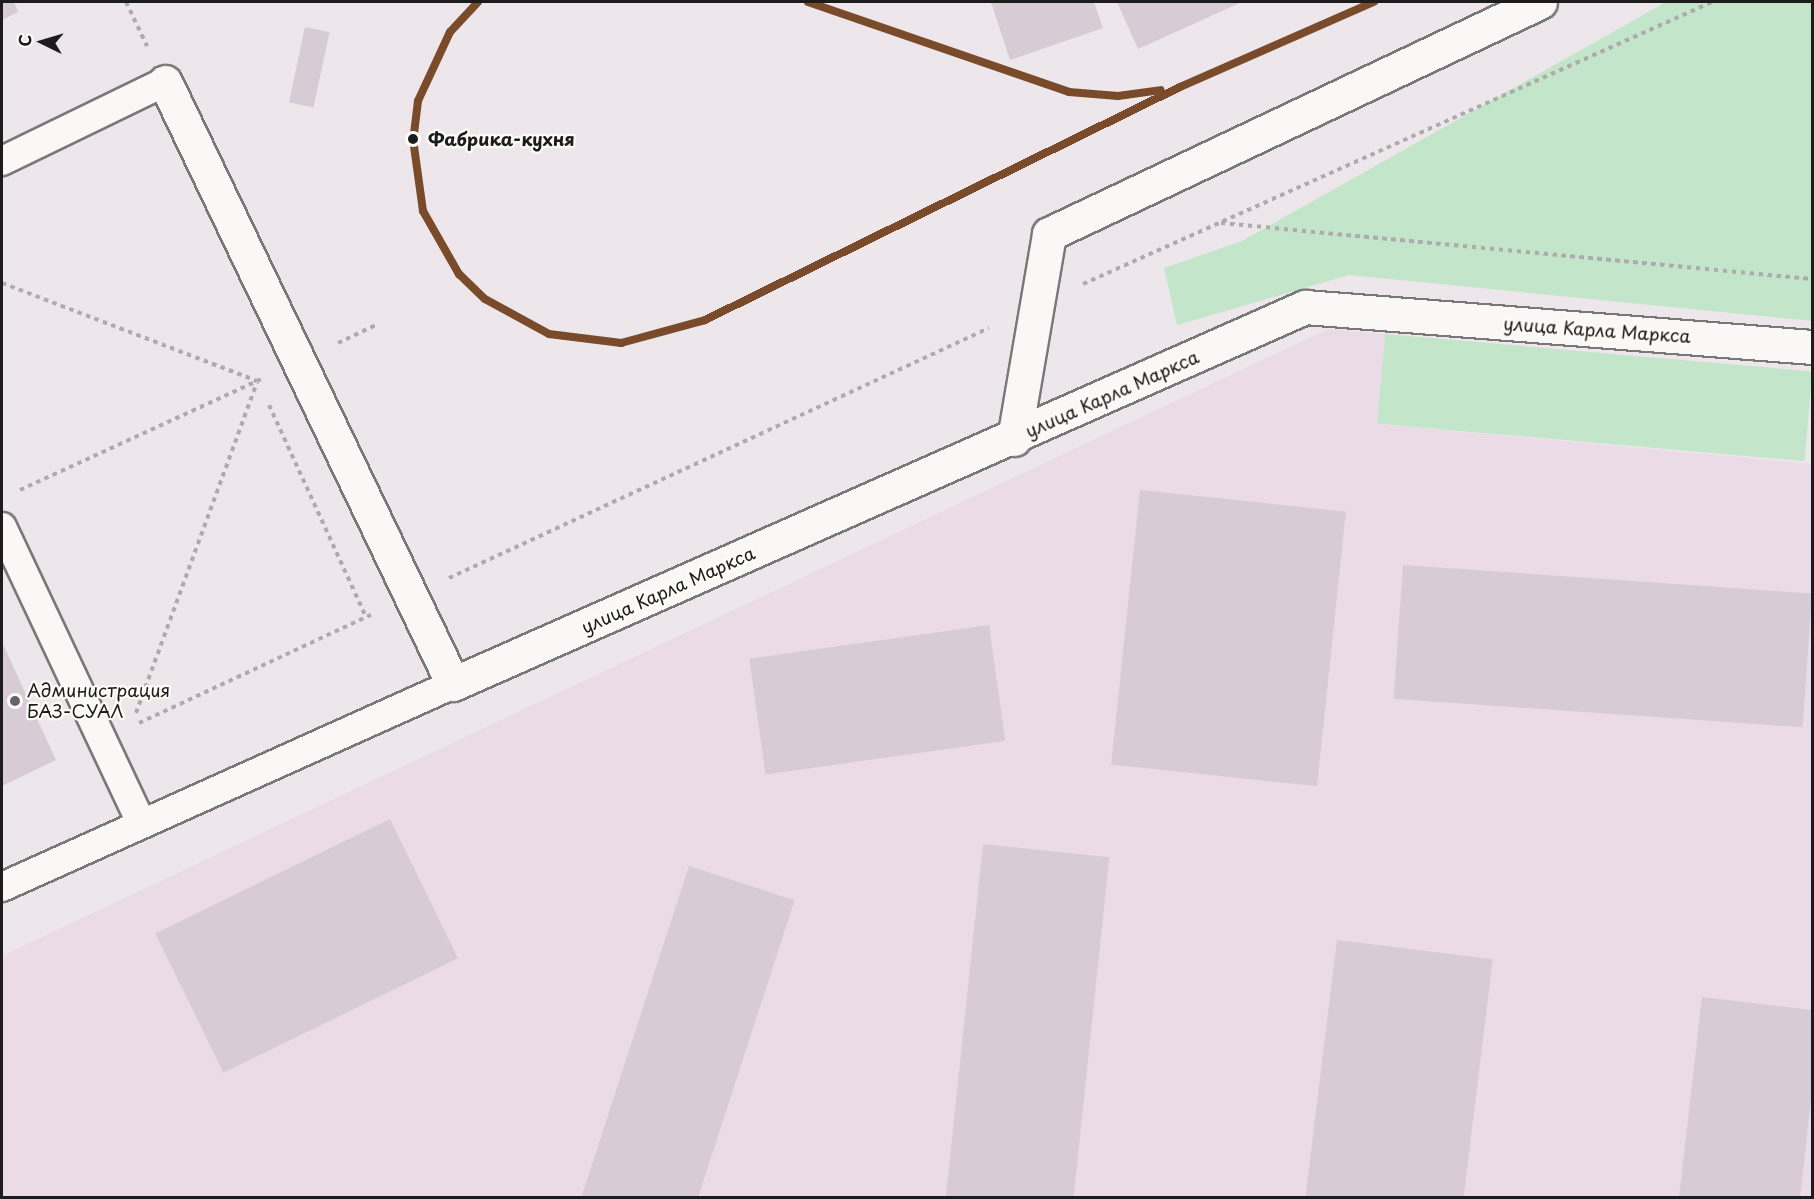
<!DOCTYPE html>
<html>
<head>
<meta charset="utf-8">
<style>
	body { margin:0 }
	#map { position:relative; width:1814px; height:1199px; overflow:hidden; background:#ede6ea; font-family:"Playpen Sans",sans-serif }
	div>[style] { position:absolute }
	.built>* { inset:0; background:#eadbe6 }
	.green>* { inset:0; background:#c3e6cb; transform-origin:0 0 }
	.building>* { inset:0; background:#d7ccd5; transform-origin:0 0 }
	.path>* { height:4px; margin-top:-2px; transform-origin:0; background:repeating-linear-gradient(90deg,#adabab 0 4.5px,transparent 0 9px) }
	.roads { filter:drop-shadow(2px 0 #7a7779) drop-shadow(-2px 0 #7a7779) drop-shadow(0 2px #7a7779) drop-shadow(0 -2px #7a7779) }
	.lane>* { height:28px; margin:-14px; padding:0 14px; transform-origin:14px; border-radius:14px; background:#f9f8f7 }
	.street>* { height:33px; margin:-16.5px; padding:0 16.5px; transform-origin:16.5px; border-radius:16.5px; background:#f9f8f7 }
	.tram-1>* { height:8px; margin:-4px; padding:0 4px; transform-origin:4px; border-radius:4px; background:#7a4b2a }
	.dots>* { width:16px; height:16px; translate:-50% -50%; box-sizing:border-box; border:3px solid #fdfcf7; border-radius:50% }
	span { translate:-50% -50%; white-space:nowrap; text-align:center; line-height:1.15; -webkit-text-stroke:4.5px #fdfcf7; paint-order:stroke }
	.stop-label { font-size:18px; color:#1c1c1c; font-weight:700 }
	.left { translate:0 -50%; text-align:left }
	.street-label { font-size:18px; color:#1c1c1c }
	.poi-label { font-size:18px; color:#1c1c1c }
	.frame { position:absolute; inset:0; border:3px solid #1c1c1c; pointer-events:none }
	.north { position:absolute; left:12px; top:12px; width:60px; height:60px; -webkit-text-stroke:4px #fdfcf7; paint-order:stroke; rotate:275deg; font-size:16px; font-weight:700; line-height:24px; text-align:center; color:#1c1c1c }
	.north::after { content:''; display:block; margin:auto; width:21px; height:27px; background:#1c1c1c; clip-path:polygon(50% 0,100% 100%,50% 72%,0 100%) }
</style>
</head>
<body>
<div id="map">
	<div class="built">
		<div style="clip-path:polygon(1328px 329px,1385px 334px,1377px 424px,1812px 464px,1812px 1197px,2px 1197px,2px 956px)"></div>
	</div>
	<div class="green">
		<div style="clip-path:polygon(1666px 2px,1812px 2px,1812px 321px,1349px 275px,1177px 325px,1164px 268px,1242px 241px)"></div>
		<div style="left:1385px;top:334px;width:429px;height:90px;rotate:5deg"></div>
	</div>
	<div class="building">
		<div style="clip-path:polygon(2px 2px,14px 2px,18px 12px,2px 20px)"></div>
		<div style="clip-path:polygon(991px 2px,1094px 2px,1103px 28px,1010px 60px)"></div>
		<div style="clip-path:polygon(1117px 2px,1242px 2px,1138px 49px)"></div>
		<div style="left:305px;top:27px;width:25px;height:77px;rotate:12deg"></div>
		<div style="left:1140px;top:490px;width:207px;height:276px;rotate:6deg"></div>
		<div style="left:1403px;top:565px;width:410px;height:134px;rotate:4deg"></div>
		<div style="left:989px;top:625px;width:117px;height:242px;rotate:82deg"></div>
		<div style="clip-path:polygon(2px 642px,56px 760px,2px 786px)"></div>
		<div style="left:390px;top:819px;width:155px;height:261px;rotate:64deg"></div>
		<div style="left:983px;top:844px;width:127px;height:356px;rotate:6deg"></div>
		<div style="left:689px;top:866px;width:111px;height:349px;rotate:18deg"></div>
		<div style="left:1337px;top:940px;width:157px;height:260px;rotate:7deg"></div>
		<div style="clip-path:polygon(1702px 997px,1812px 1010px,1812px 1090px,1800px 1198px,1679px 1198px)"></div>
	</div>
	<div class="path">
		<div style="left:126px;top:2px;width:49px;rotate:64.5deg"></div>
		<div style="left:1221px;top:223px;width:594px;rotate:5.41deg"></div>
		<div style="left:2px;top:283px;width:273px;rotate:21deg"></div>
		<div style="left:1083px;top:284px;width:689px;rotate:-24.15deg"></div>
		<div style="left:338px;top:343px;width:44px;rotate:-25.4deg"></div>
		<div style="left:269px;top:405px;width:233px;rotate:65.4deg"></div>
		<div style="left:20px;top:490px;width:265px;rotate:-24.7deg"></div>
		<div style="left:449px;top:578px;width:595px;rotate:-24.84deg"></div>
		<div style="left:136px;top:713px;width:352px;rotate:-69.9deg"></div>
		<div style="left:139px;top:723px;width:256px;rotate:-25deg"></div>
	</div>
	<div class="roads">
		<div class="lane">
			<div style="left:2px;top:161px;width:181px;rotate:-25.9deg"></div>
			<div style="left:2px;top:527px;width:328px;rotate:64.8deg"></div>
			<div style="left:2px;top:887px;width:495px;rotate:-24.2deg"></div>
		</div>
		<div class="street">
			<div style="left:165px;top:82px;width:667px;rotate:64.43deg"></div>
			<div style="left:453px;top:684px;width:932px;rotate:-23.87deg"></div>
			<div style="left:1305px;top:307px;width:509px;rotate:4.51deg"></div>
			<div style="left:1014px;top:439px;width:208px;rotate:-80.3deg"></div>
			<div style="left:1049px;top:234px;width:543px;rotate:-25.29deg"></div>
		</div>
	</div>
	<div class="tram-1">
		<div style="left:478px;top:2px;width:41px;rotate:133deg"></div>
		<div style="left:450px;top:32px;width:76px;rotate:114.9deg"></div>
		<div style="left:418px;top:101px;width:38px;rotate:97deg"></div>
		<div style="left:413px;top:139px;width:73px;rotate:82.1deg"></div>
		<div style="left:423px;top:211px;width:73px;rotate:60.3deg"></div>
		<div style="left:459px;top:274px;width:36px;rotate:44deg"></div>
		<div style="left:485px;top:299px;width:73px;rotate:28.7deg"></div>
		<div style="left:549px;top:334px;width:73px;rotate:7.1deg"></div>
		<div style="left:621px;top:343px;width:87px;rotate:-15.3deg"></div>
		<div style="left:705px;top:320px;width:529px;rotate:-26.13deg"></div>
		<div style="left:1180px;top:87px;width:212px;rotate:-23.7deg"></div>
		<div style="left:808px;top:2px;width:276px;rotate:19deg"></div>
		<div style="left:1069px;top:92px;width:49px;rotate:4.7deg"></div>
		<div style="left:1118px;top:96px;width:43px;rotate:-7.9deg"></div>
	</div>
	<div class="dots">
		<div style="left:413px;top:139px;background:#1c1c1c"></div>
		<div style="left:15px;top:701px;background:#656364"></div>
	</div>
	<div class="stop-label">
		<span class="left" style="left:428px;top:139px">Фабрика-кухня</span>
	</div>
	<div class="street-label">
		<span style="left:1597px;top:330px;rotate:4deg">улица Карла Маркса</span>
		<span style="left:1112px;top:394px;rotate:-24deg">улица Карла Маркса</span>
		<span style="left:668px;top:590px;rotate:-24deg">улица Карла Маркса</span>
	</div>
	<div class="poi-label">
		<span class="left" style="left:27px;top:701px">Администрация<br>БАЗ-СУАЛ</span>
	</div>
	<div class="frame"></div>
	<div class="north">С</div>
</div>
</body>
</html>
